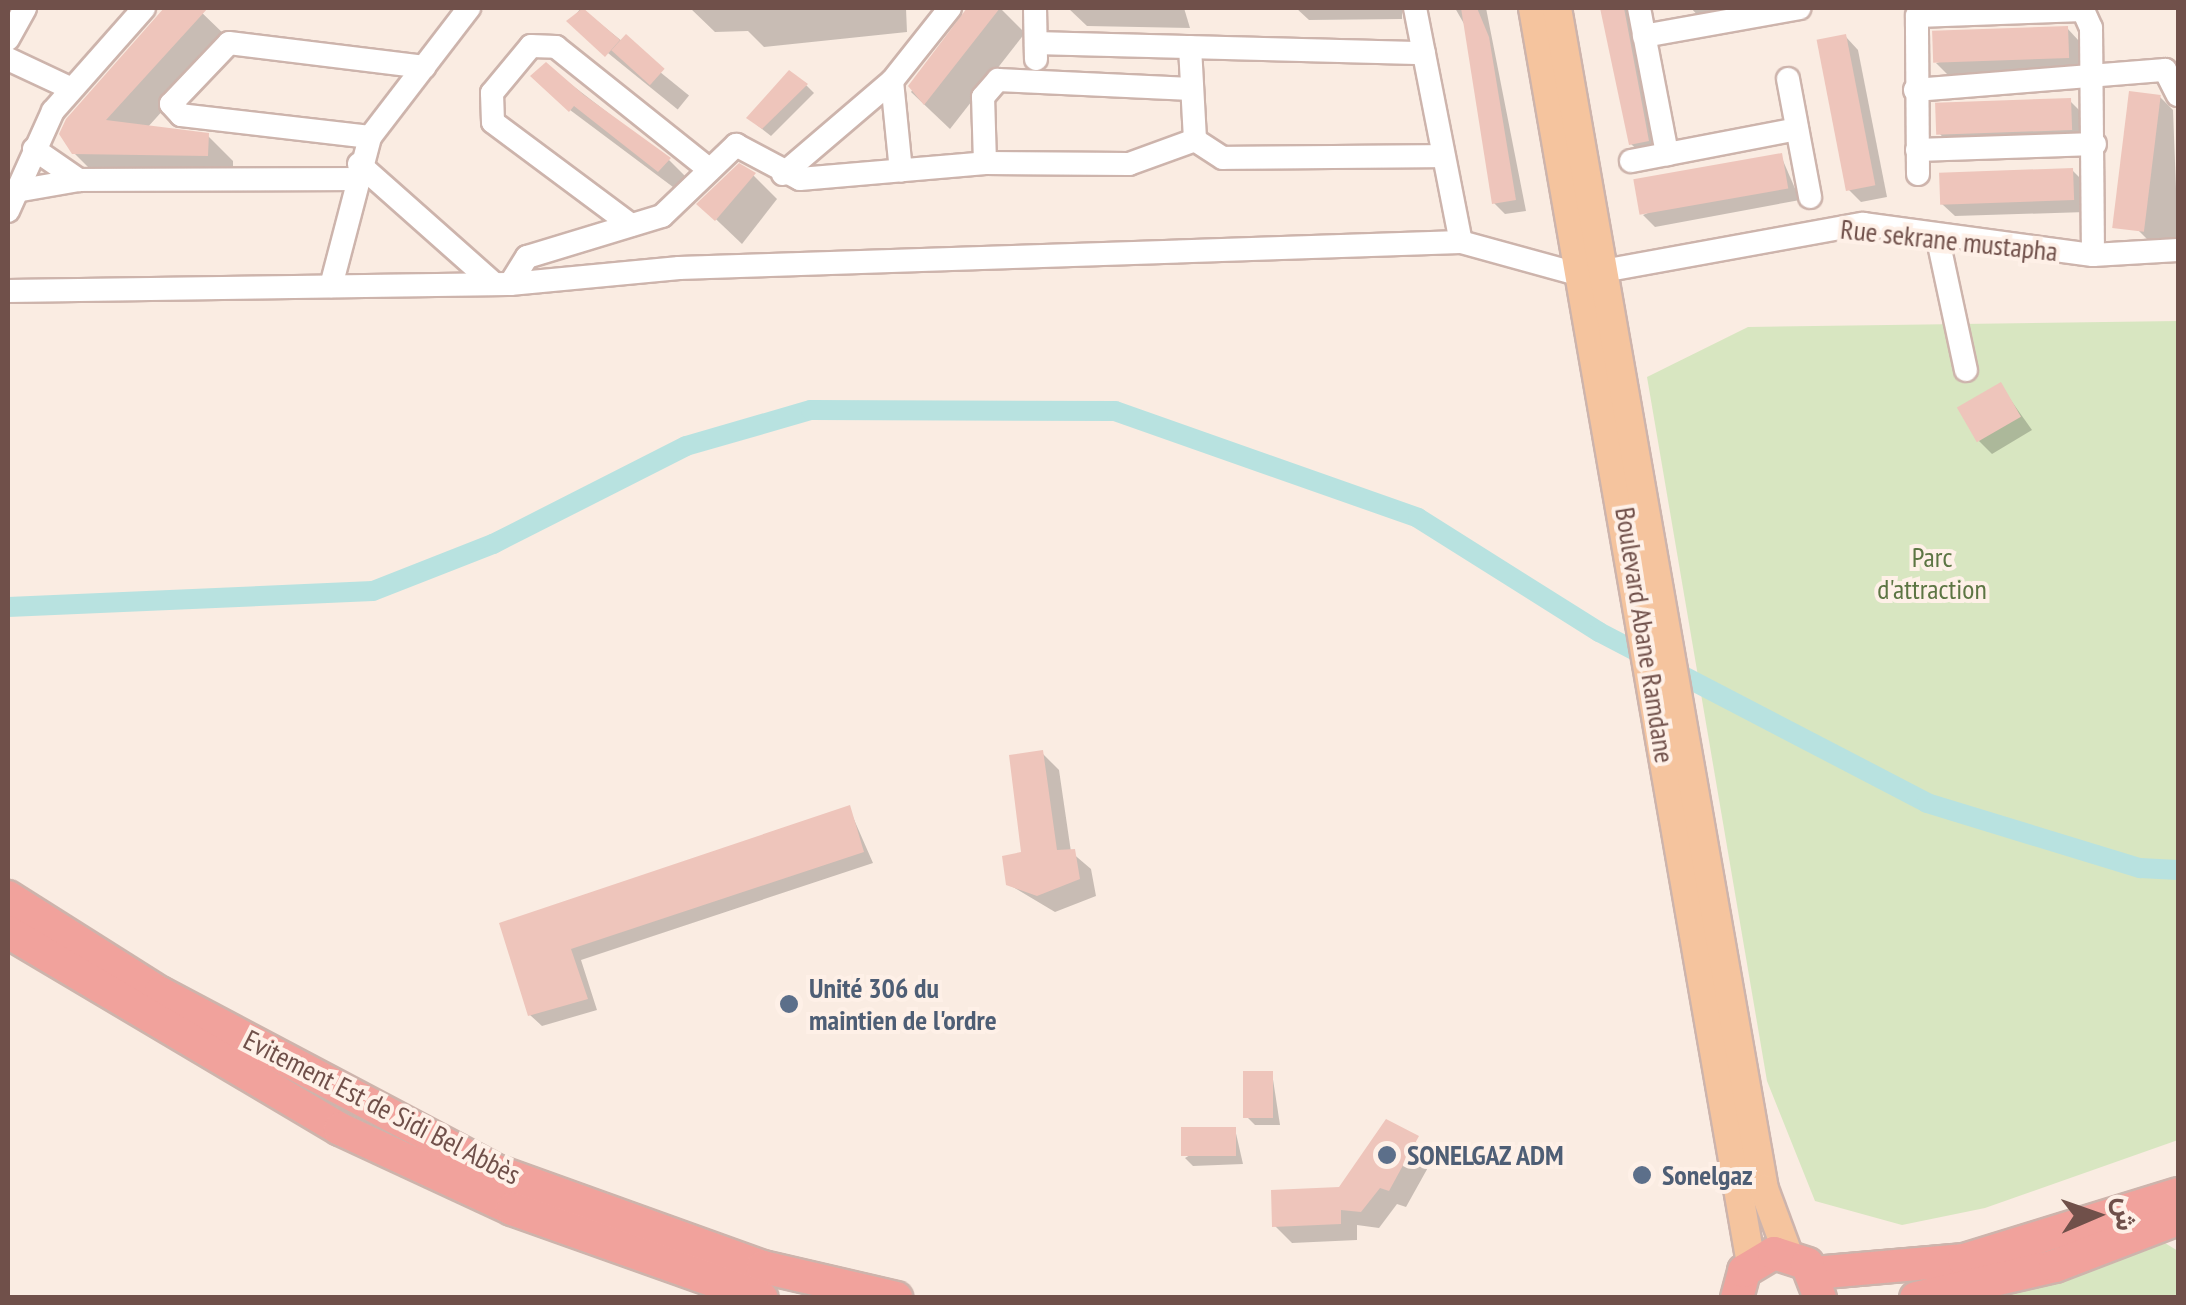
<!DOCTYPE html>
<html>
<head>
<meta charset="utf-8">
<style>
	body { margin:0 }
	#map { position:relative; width:2186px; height:1305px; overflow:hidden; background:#faece2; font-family:"PT Sans Narrow",Vazirmatn,sans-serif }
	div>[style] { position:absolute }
	.green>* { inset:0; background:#d8e6c1 }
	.shadow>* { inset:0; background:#0003; transform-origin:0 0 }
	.canal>* { height:20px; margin:-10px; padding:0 10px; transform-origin:10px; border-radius:10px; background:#b8e2e0 }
	.building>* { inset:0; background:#eec5bb; transform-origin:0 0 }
	.roads { filter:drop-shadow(2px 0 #cdb4ac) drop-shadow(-2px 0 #cdb4ac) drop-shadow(0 2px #cdb4ac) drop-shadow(0 -2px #cdb4ac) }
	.minor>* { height:22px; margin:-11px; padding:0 11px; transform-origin:11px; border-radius:11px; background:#fff }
	.major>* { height:28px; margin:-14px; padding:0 14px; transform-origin:14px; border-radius:14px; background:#f5c49e }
	.highway>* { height:32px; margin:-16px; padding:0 16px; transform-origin:16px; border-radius:16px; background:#f1a29c }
	.dots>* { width:28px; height:28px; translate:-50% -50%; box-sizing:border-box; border:5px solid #fef0e7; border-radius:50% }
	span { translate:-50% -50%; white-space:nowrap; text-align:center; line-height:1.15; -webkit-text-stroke:8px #fef0e7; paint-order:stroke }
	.street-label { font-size:28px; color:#70504a }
	.park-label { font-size:28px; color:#5c7543 }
	.service-label { font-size:28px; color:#4e5e75; font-weight:700 }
	.left { translate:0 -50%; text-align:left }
	.frame { position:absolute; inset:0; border:10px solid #70504a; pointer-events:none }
	.north { position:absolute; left:2046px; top:1165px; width:100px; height:100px; -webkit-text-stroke:8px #fef0e7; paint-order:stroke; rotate:88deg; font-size:28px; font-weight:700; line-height:40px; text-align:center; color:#70504a }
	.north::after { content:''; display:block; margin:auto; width:35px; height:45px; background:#70504a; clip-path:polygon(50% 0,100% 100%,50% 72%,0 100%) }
</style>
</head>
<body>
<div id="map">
	<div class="green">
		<div style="clip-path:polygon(2178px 321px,2178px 1140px,1985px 1208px,1902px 1225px,1815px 1201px,1767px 1081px,1647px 377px,1748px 327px)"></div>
		<div style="clip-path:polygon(2160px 1240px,2178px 1251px,2178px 1297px,1961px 1298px)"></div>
	</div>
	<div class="shadow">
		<div style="clip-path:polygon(168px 8px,197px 8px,228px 38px,147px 128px,208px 136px,233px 161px,233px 180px,100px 179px,74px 153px,68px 121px)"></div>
		<div style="left:581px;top:8px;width:139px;height:18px;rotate:39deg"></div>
		<div style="clip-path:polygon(690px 8px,906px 8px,907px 32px,764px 47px,748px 31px,715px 32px)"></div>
		<div style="clip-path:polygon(972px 8px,1000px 8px,1025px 33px,950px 129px,911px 92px)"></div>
		<div style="clip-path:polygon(1068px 8px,1184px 8px,1190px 28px,1087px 26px)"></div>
		<div style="clip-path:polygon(1296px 8px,1402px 8px,1402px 19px,1309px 20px)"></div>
		<div style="clip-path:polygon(1455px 8px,1486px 8px,1526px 211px,1505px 214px,1494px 203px,1467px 29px)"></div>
		<div style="clip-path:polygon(1603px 8px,1639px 8px,1660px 153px,1644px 156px,1631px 144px)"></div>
		<div style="clip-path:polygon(1691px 8px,1821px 8px,1709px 28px)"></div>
		<div style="clip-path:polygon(2067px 28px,2079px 41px,2080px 69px,1949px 76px,1936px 63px)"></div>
		<div style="clip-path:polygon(1846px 37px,1858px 50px,1887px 197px,1861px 202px,1849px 190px)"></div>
		<div style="clip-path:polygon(546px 65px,669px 160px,694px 185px,685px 196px,558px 101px)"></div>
		<div style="clip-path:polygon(806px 85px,814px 93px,771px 136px,757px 125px)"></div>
		<div style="clip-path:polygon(2160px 97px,2173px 110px,2178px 240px,2149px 241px,2136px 228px)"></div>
		<div style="clip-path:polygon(2070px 101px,2082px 113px,2083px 141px,1951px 146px,1939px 133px)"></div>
		<div style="clip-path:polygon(1781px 156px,1800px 200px,1655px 227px,1643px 215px)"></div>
		<div style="clip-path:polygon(2072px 170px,2085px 183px,2086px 212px,1955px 216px,1942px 204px)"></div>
		<div style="clip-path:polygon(752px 174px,777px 199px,742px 244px,700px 204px)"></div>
		<div style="clip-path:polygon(2000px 385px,2032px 430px,1992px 454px,1979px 441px)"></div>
		<div style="clip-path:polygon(1042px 753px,1059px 770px,1071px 852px,1091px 869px,1096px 896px,1055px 912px,1008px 884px,1024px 854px)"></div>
		<div style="clip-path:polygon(849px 808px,873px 863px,581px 960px,597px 1010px,542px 1026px,530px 1015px,502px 924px)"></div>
		<div style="clip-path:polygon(1272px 1073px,1280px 1125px,1255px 1125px,1247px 1117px)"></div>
		<div style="clip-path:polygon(1387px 1122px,1435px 1155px,1406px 1207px,1397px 1204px,1379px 1228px,1357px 1225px,1357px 1240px,1292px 1243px,1275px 1226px,1340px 1190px)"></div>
		<div style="clip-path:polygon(1235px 1129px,1243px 1164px,1193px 1166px,1185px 1158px)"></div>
	</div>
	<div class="canal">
		<div style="left:8px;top:607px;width:365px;rotate:-2.5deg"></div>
		<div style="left:373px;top:591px;width:129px;rotate:-21.4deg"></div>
		<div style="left:493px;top:544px;width:216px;rotate:-26.9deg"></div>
		<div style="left:686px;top:446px;width:130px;rotate:-16.1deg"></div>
		<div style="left:811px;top:410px;width:304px;rotate:0.2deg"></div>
		<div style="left:1115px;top:411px;width:321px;rotate:19.4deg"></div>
		<div style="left:1418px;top:518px;width:214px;rotate:32.2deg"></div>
		<div style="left:1599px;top:632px;width:370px;rotate:27.5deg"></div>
		<div style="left:1927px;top:803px;width:223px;rotate:17deg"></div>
		<div style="left:2140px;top:868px;width:38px;rotate:3deg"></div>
	</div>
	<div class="building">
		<div style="clip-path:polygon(164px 8px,208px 8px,106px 120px,209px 133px,208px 156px,72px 154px,59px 134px,66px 119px)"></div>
		<div style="clip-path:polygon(583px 8px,620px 40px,605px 57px,566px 21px)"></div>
		<div style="clip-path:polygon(967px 8px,1000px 8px,924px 105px,908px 86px)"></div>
		<div style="clip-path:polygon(1461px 8px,1477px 8px,1489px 37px,1516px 200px,1492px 204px)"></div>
		<div style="clip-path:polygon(1600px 8px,1624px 8px,1649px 141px,1629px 145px)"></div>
		<div style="left:2068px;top:26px;width:32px;height:136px;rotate:88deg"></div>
		<div style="left:626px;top:34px;width:52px;height:22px;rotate:42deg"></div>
		<div style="left:1846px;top:34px;width:154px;height:30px;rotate:79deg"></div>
		<div style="clip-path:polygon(546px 62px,584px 95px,671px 158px,658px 172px,574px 106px,569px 112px,530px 76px)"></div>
		<div style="clip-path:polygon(789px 70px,808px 84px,762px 129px,746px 118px)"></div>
		<div style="left:2129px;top:91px;width:32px;height:138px;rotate:7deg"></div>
		<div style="left:2071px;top:98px;width:32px;height:136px;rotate:88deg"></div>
		<div style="left:1782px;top:153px;width:36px;height:151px;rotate:80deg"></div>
		<div style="clip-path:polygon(739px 163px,756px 173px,715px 221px,696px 204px)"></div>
		<div style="left:2073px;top:168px;width:32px;height:134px;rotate:88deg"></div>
		<div style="left:2001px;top:382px;width:40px;height:51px;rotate:60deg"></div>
		<div style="clip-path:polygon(1043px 750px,1057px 850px,1075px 849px,1080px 879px,1037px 896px,1006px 885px,1002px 856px,1021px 852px,1009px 755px)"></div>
		<div style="clip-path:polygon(850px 805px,864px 852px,571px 949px,588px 999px,528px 1016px,499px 923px)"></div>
		<div style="left:1273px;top:1071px;width:47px;height:30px;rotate:90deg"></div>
		<div style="clip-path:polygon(1386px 1119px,1419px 1136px,1389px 1191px,1380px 1188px,1361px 1212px,1341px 1210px,1341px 1224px,1272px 1227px,1271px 1190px,1339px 1187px)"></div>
		<div style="left:1236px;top:1127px;width:29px;height:55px;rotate:90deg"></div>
	</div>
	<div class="roads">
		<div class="minor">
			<div style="left:1035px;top:8px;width:51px;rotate:88.9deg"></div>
			<div style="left:1415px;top:8px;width:238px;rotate:78.9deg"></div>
			<div style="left:1639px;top:8px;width:149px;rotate:79.1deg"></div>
			<div style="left:1644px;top:36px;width:158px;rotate:-10.2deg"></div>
			<div style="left:8px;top:39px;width:35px;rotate:-61deg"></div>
			<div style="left:1036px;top:43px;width:388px;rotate:1.5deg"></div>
			<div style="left:1190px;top:47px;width:93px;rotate:86.9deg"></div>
			<div style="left:1195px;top:140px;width:33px;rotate:33deg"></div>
			<div style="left:1223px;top:158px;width:220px;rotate:-0.5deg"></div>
			<div style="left:8px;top:59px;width:68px;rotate:25.1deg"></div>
			<div style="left:1788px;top:79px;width:120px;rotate:79.4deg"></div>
			<div style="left:892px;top:81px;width:90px;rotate:84.3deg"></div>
			<div style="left:1915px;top:90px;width:251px;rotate:-4.6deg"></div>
			<div style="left:2165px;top:70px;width:28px;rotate:63deg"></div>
			<div style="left:370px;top:137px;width:190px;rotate:-173.4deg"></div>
			<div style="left:181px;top:115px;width:15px;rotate:-132deg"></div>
			<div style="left:171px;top:104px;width:84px;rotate:-46.4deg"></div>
			<div style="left:229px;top:43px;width:197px;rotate:7deg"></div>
			<div style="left:34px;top:149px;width:55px;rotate:34.6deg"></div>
			<div style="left:1917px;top:150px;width:178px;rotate:-1.9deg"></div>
			<div style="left:1631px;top:161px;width:169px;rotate:-10.9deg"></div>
			<div style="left:985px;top:163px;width:66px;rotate:-91.7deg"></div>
			<div style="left:983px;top:97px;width:23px;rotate:-49deg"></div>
			<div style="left:998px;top:80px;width:193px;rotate:2.7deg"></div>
			<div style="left:359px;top:164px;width:179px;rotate:41.6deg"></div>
			<div style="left:783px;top:174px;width:143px;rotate:-40.5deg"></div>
			<div style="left:892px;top:81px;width:93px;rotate:-51.5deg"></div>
			<div style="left:1918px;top:174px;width:158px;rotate:-90.4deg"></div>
			<div style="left:1917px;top:16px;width:166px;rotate:-2.1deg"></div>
			<div style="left:2083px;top:10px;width:20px;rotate:66deg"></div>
			<div style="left:2091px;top:28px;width:227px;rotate:89.5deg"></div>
			<div style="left:16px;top:191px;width:64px;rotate:-9.9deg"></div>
			<div style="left:79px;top:180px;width:276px;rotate:-0.2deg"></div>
			<div style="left:8px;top:211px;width:110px;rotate:-65.8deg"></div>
			<div style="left:53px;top:111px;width:137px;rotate:-48.5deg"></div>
			<div style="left:631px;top:225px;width:172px;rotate:-143.3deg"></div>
			<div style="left:493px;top:122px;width:29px;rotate:-92deg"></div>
			<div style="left:492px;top:93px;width:61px;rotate:-50.3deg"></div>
			<div style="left:531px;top:46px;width:25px;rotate:2deg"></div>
			<div style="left:556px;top:47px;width:196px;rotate:38.6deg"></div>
			<div style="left:1937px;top:235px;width:138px;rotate:77.9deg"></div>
			<div style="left:510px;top:284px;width:32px;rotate:-58deg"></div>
			<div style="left:527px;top:257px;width:141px;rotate:-16.9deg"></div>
			<div style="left:662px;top:216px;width:103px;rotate:-43.8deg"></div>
			<div style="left:736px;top:145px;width:72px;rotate:28deg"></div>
			<div style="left:800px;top:179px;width:186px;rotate:-4.9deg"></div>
			<div style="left:985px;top:163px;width:144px;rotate:0.4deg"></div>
			<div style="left:1129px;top:164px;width:70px;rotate:-20deg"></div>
			<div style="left:331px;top:286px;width:154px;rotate:-75.3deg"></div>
			<div style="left:370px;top:137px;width:163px;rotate:-52.5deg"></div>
			<div style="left:8px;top:291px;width:502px;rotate:-0.8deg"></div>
			<div style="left:510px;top:284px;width:170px;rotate:-5.4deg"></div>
			<div style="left:679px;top:268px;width:782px;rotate:-1.9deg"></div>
			<div style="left:1461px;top:242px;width:124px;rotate:15.4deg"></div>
			<div style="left:1581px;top:275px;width:287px;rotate:-10.3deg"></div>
			<div style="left:1863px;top:224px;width:232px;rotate:7.7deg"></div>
			<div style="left:2093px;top:255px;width:85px;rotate:-3.4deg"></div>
		</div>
		<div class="major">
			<div style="left:1533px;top:8px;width:1275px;rotate:80.15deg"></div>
			<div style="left:1557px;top:8px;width:1199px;rotate:80.06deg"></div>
			<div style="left:1764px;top:1189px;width:69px;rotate:69.7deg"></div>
		</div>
		<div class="highway">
			<div style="left:8px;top:897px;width:180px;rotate:32.3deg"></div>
			<div style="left:160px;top:993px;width:380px;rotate:27.9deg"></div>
			<div style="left:496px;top:1171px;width:284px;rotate:19.8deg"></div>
			<div style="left:763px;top:1267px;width:137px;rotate:13.1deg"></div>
			<div style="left:8px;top:932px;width:386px;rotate:30.7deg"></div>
			<div style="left:340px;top:1129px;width:190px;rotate:24.9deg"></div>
			<div style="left:512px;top:1209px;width:265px;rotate:19.6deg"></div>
			<div style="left:1814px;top:1273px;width:151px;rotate:-5deg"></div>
			<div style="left:1964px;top:1260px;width:224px;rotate:-17.1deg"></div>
			<div style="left:1737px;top:1298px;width:28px;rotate:-75deg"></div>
			<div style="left:1744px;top:1271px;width:35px;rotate:-31deg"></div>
			<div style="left:1774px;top:1253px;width:35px;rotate:18deg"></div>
			<div style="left:1807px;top:1264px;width:36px;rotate:69deg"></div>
			<div style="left:1916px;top:1298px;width:143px;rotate:-13deg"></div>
			<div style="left:2055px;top:1266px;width:132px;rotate:-20.9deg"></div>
		</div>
	</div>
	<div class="dots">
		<div style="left:789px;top:1004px;background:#5c6f8a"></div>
		<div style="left:1387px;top:1155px;background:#5c6f8a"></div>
		<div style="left:1642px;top:1175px;background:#5c6f8a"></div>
	</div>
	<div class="street-label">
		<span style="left:1949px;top:240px;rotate:6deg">Rue sekrane mustapha</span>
		<span style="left:1645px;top:635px;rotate:81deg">Boulevard Abane Ramdane</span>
		<span style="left:382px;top:1107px;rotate:27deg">Evitement Est de Sidi Bel Abbès</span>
	</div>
	<div class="park-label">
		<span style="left:1932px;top:573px">Parc<br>d'attraction</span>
	</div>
	<div class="service-label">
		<span class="left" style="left:809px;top:1004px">Unité 306 du<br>maintien de l'ordre</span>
		<span class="left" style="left:1407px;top:1155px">SONELGAZ ADM</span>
		<span class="left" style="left:1662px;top:1175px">Sonelgaz</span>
	</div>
	<div class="frame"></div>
	<div class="north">ش</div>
</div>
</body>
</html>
